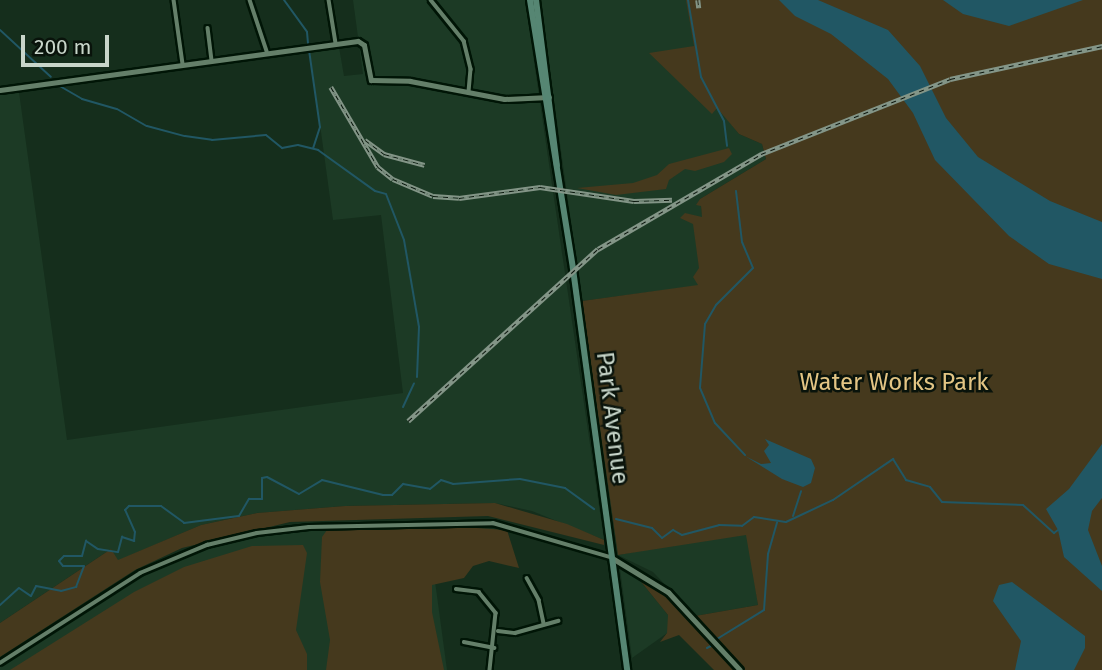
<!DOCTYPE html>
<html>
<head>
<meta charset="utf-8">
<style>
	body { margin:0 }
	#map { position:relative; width:1102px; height:670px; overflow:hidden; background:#152e1c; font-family:"Fira Sans",sans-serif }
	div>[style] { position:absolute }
	.built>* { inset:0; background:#1c3a25 }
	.green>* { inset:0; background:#45391d }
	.water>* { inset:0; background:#215764 }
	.stream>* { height:2px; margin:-1px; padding:0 1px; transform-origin:1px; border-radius:1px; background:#215764 }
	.roads { filter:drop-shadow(2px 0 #001506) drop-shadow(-2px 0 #001506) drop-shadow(0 2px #001506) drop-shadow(0 -2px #001506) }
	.minor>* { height:3.5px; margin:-1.75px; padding:0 1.75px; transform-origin:1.75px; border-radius:1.75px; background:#647f69 }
	.tertiary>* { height:5px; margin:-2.5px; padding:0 2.5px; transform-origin:2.5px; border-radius:2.5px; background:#647f69 }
	.secondary>* { height:6px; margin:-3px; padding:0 3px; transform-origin:3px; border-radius:3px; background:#568673 }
	.rail>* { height:4.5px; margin-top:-2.25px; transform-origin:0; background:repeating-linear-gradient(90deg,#09130b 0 5px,#839587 0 10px); box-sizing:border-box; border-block:2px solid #839587 }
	span { translate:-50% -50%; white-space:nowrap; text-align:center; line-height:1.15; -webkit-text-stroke:5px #09130b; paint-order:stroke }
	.park-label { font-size:24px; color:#e3c584 }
	.street-label { font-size:24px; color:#c8d6ca }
	.scale { position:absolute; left:21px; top:35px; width:88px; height:32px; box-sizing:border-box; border:4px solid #c8d6ca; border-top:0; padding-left:9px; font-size:21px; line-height:24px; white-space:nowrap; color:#c8d6ca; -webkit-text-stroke:5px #09130b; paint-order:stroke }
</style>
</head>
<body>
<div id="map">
	<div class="built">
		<div style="clip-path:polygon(353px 0,525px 0,604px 540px,532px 511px,495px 503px,345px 506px,257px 513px,201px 525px,117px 561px,111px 549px,0 623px,0 94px,19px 92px,67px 440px,403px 393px,381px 215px,333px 220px,310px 51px,339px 47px,344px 76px,363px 74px)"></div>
		<div style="clip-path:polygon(540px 0,694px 0,711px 99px,739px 134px,762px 144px,766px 159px,700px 199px,711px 284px,582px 301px)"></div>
		<div style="clip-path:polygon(427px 522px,447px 670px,0 670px,0 665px,34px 641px,140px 573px,186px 552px,241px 536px,309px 527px)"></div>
		<div style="clip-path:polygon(748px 531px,758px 605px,695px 616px,653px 572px,618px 555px)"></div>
		<div style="clip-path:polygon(620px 569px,638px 578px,677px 626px,632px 658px)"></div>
	</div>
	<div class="green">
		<div style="clip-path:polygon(686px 0,1102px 0,1102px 670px,743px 670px,695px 616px,758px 605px,746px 535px,618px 555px,582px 301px,698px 285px,693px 277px,699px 268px,693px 224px,680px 218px,685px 213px,702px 217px,701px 206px,696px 205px,700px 199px,766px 159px,762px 144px,739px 134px,717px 108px,712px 114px,649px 53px,694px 46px)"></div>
		<div style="clip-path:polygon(729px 148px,732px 154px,724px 162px,695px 171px,685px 169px,669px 180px,666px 189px,616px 195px,577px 188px,633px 183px,657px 175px,669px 164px)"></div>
		<div style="clip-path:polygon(495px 503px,567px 524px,604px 540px,604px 545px,488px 516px,290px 522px,182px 548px,135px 570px,0 657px,0 623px,111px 549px,118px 560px,201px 525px,257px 513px,345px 506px)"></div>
		<div style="clip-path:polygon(432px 525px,507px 530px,519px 568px,489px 561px,473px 566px,464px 578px,432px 585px,432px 612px,444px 670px,326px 670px,330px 640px,320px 582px,322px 537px,327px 530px)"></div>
		<div style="clip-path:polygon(303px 545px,307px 553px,296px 630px,307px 654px,307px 670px,10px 670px,134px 592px,184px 567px,252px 546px)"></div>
		<div style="clip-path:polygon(623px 567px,666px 594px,738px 670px,714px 670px,679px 635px,660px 642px,667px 633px,668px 615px,638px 578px,620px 569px)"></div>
	</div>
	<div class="water">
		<div style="clip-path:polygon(779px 0,818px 0,888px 30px,920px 66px,946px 118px,978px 157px,1050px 201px,1102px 222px,1102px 279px,1049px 264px,1009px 236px,935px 160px,913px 113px,888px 79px,831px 34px,795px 16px)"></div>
		<div style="clip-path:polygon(943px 0,1083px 0,1009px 26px,963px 14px)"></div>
		<div style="clip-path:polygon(765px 439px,811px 459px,815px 468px,811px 483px,803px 487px,782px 479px,745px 456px,761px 464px,771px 463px,764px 451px,769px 445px)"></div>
		<div style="clip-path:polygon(1102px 444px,1102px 498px,1092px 511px,1088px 530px,1102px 566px,1102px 591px,1064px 557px,1058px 530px,1046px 509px,1069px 489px)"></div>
		<div style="clip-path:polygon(1012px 582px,1085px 636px,1085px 648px,1074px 670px,1015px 670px,1021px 641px,993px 601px,999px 585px)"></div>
	</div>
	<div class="stream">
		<div style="left:284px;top:0;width:39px;rotate:54deg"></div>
		<div style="left:307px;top:32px;width:12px;rotate:85deg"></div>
		<div style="left:688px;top:0;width:78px;rotate:80.4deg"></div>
		<div style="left:701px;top:77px;width:50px;rotate:62.4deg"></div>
		<div style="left:724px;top:121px;width:25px;rotate:83deg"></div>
		<div style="left:0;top:30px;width:69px;rotate:42.7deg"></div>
		<div style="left:309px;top:50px;width:78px;rotate:81.9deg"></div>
		<div style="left:320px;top:127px;width:22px;rotate:108deg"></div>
		<div style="left:58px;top:85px;width:28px;rotate:30deg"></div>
		<div style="left:82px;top:99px;width:36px;rotate:16deg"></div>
		<div style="left:117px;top:109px;width:34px;rotate:30deg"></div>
		<div style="left:147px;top:126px;width:39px;rotate:15deg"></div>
		<div style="left:185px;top:136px;width:27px;rotate:8deg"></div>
		<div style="left:212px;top:140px;width:54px;rotate:-5.3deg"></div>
		<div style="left:266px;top:135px;width:21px;rotate:39deg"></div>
		<div style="left:282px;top:148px;width:16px;rotate:-11deg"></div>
		<div style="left:298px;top:145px;width:21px;rotate:14deg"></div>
		<div style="left:318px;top:150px;width:70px;rotate:35.7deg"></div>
		<div style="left:375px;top:191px;width:11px;rotate:15deg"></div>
		<div style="left:386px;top:194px;width:49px;rotate:68.6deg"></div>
		<div style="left:404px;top:240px;width:88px;rotate:80.2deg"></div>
		<div style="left:419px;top:327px;width:50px;rotate:92.3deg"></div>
		<div style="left:736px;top:191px;width:51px;rotate:83.3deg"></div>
		<div style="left:742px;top:242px;width:28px;rotate:67deg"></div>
		<div style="left:753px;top:268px;width:52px;rotate:135deg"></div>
		<div style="left:716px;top:305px;width:22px;rotate:120deg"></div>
		<div style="left:705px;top:324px;width:64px;rotate:94.5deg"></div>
		<div style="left:700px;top:388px;width:38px;rotate:67deg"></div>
		<div style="left:715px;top:423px;width:44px;rotate:46.8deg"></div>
		<div style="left:403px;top:407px;width:26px;rotate:-65deg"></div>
		<div style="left:793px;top:516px;width:26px;rotate:-72deg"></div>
		<div style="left:616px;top:519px;width:37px;rotate:14deg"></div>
		<div style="left:652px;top:528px;width:14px;rotate:45deg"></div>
		<div style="left:662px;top:538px;width:14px;rotate:-36deg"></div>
		<div style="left:673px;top:530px;width:10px;rotate:29deg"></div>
		<div style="left:682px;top:535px;width:38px;rotate:-15deg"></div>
		<div style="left:719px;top:525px;width:23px;rotate:2deg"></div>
		<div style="left:742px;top:526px;width:15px;rotate:-37deg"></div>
		<div style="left:754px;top:517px;width:32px;rotate:9deg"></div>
		<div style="left:786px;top:522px;width:52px;rotate:-25.1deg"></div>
		<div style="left:833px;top:500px;width:73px;rotate:-34.3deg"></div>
		<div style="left:893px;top:459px;width:25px;rotate:58deg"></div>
		<div style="left:906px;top:480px;width:25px;rotate:16deg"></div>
		<div style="left:930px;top:487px;width:19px;rotate:51deg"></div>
		<div style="left:942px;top:502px;width:81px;rotate:2.1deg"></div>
		<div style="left:1023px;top:505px;width:42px;rotate:42.1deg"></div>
		<div style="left:1054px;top:533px;width:5px;rotate:-37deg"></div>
		<div style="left:0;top:605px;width:25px;rotate:-42deg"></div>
		<div style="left:19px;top:588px;width:14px;rotate:34deg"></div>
		<div style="left:31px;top:596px;width:11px;rotate:-63deg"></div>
		<div style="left:36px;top:586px;width:25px;rotate:11deg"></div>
		<div style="left:61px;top:591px;width:16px;rotate:-15deg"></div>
		<div style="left:76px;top:587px;width:22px;rotate:-69deg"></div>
		<div style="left:84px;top:566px;width:21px;rotate:180deg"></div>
		<div style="left:63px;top:566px;width:6px;rotate:-129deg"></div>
		<div style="left:59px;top:561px;width:7px;rotate:-45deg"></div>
		<div style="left:64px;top:556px;width:18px"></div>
		<div style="left:82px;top:556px;width:16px;rotate:-75deg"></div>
		<div style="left:86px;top:541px;width:14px;rotate:34deg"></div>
		<div style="left:98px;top:549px;width:20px;rotate:9deg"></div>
		<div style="left:118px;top:552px;width:16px;rotate:-75deg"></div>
		<div style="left:122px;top:537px;width:13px;rotate:18deg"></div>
		<div style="left:134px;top:541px;width:9px;rotate:-84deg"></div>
		<div style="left:135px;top:532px;width:24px;rotate:-114deg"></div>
		<div style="left:125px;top:510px;width:6px;rotate:-45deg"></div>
		<div style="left:129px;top:506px;width:32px"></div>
		<div style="left:161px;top:506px;width:29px;rotate:36deg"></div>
		<div style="left:184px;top:523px;width:55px;rotate:-7.3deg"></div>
		<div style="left:239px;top:516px;width:20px;rotate:-60deg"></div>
		<div style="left:249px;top:499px;width:13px"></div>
		<div style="left:262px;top:499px;width:21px;rotate:-90deg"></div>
		<div style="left:262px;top:478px;width:5px;rotate:-11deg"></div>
		<div style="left:267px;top:477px;width:36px;rotate:28deg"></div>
		<div style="left:299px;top:494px;width:27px;rotate:-31deg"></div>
		<div style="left:322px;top:480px;width:63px;rotate:13.8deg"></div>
		<div style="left:383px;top:495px;width:9px"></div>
		<div style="left:392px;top:495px;width:16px;rotate:-45deg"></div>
		<div style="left:403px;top:484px;width:27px;rotate:10deg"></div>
		<div style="left:430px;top:489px;width:14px;rotate:-39deg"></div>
		<div style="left:441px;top:480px;width:13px;rotate:18deg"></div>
		<div style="left:453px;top:484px;width:67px;rotate:-4.3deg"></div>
		<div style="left:520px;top:479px;width:46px;rotate:11.3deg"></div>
		<div style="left:565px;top:488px;width:36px;rotate:36deg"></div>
		<div style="left:717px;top:639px;width:55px;rotate:-31.7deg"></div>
		<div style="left:764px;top:610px;width:56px;rotate:-85.9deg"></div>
		<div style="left:768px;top:554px;width:33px;rotate:-74deg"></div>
		<div style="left:707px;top:648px;width:4px;rotate:-27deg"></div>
	</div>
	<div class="roads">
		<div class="minor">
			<div style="left:174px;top:0;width:65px;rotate:82deg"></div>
			<div style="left:250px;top:0;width:54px;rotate:71.6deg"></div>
			<div style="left:329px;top:0;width:44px;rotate:80.8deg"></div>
			<div style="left:431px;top:0;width:53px;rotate:51.2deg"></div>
			<div style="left:464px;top:41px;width:29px;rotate:76deg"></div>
			<div style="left:471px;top:69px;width:24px;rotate:95deg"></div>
			<div style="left:208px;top:28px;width:31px;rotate:83deg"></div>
			<div style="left:527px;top:578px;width:25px;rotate:61deg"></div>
			<div style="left:539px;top:600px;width:24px;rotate:78deg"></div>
			<div style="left:456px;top:589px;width:23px;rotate:7deg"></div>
			<div style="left:479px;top:592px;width:27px;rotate:51deg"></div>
			<div style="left:496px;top:613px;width:57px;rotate:96deg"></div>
			<div style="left:498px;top:631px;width:17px;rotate:7deg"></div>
			<div style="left:515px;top:633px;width:45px;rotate:-15.6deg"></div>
			<div style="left:464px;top:642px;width:31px;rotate:11deg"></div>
			<div style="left:0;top:663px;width:166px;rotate:-32.7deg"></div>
			<div style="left:140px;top:573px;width:73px;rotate:-22.7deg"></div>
			<div style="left:207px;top:545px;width:51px;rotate:-13.5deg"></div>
			<div style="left:257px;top:533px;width:52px;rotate:-6.6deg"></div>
			<div style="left:309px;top:527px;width:184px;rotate:-1.2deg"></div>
			<div style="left:493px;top:523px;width:122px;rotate:16.2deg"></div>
		</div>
		<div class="tertiary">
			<div style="left:0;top:90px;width:361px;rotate:-7.8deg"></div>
			<div style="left:358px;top:41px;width:7px;rotate:34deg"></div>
			<div style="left:364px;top:45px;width:36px;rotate:79deg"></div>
			<div style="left:371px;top:80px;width:39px;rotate:1deg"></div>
			<div style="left:410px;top:81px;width:96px;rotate:10.8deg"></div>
			<div style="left:504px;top:99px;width:45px;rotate:-2.5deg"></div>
			<div style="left:612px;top:558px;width:66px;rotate:31.3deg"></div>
			<div style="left:668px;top:592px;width:106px;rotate:47.3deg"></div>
		</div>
		<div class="secondary">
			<div style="left:530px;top:0;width:272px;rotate:80.9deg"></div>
			<div style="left:573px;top:269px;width:405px;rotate:82.3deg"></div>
			<div style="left:536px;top:0;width:167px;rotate:82.8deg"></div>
		</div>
	</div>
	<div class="rail">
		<div style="left:698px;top:0;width:8px;rotate:83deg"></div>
		<div style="left:331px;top:87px;width:93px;rotate:59.6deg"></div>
		<div style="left:378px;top:167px;width:19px;rotate:39deg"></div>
		<div style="left:393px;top:179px;width:43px;rotate:23deg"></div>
		<div style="left:433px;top:196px;width:26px;rotate:4deg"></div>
		<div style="left:459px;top:198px;width:82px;rotate:-7.7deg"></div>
		<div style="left:540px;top:187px;width:95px;rotate:8.5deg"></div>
		<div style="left:634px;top:201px;width:38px;rotate:-2deg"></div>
		<div style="left:365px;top:140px;width:24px;rotate:36deg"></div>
		<div style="left:384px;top:154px;width:42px;rotate:15deg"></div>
		<div style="left:408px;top:421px;width:256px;rotate:-42.2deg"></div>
		<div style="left:598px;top:249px;width:189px;rotate:-30.2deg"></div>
		<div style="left:761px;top:154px;width:203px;rotate:-21.6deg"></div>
		<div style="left:950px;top:79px;width:156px;rotate:-12.2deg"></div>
	</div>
	<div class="park-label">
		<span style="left:894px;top:383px">Water Works Park</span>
	</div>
	<div class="street-label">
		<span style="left:612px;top:418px;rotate:83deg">Park Avenue</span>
	</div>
	<div class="scale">200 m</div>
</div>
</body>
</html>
